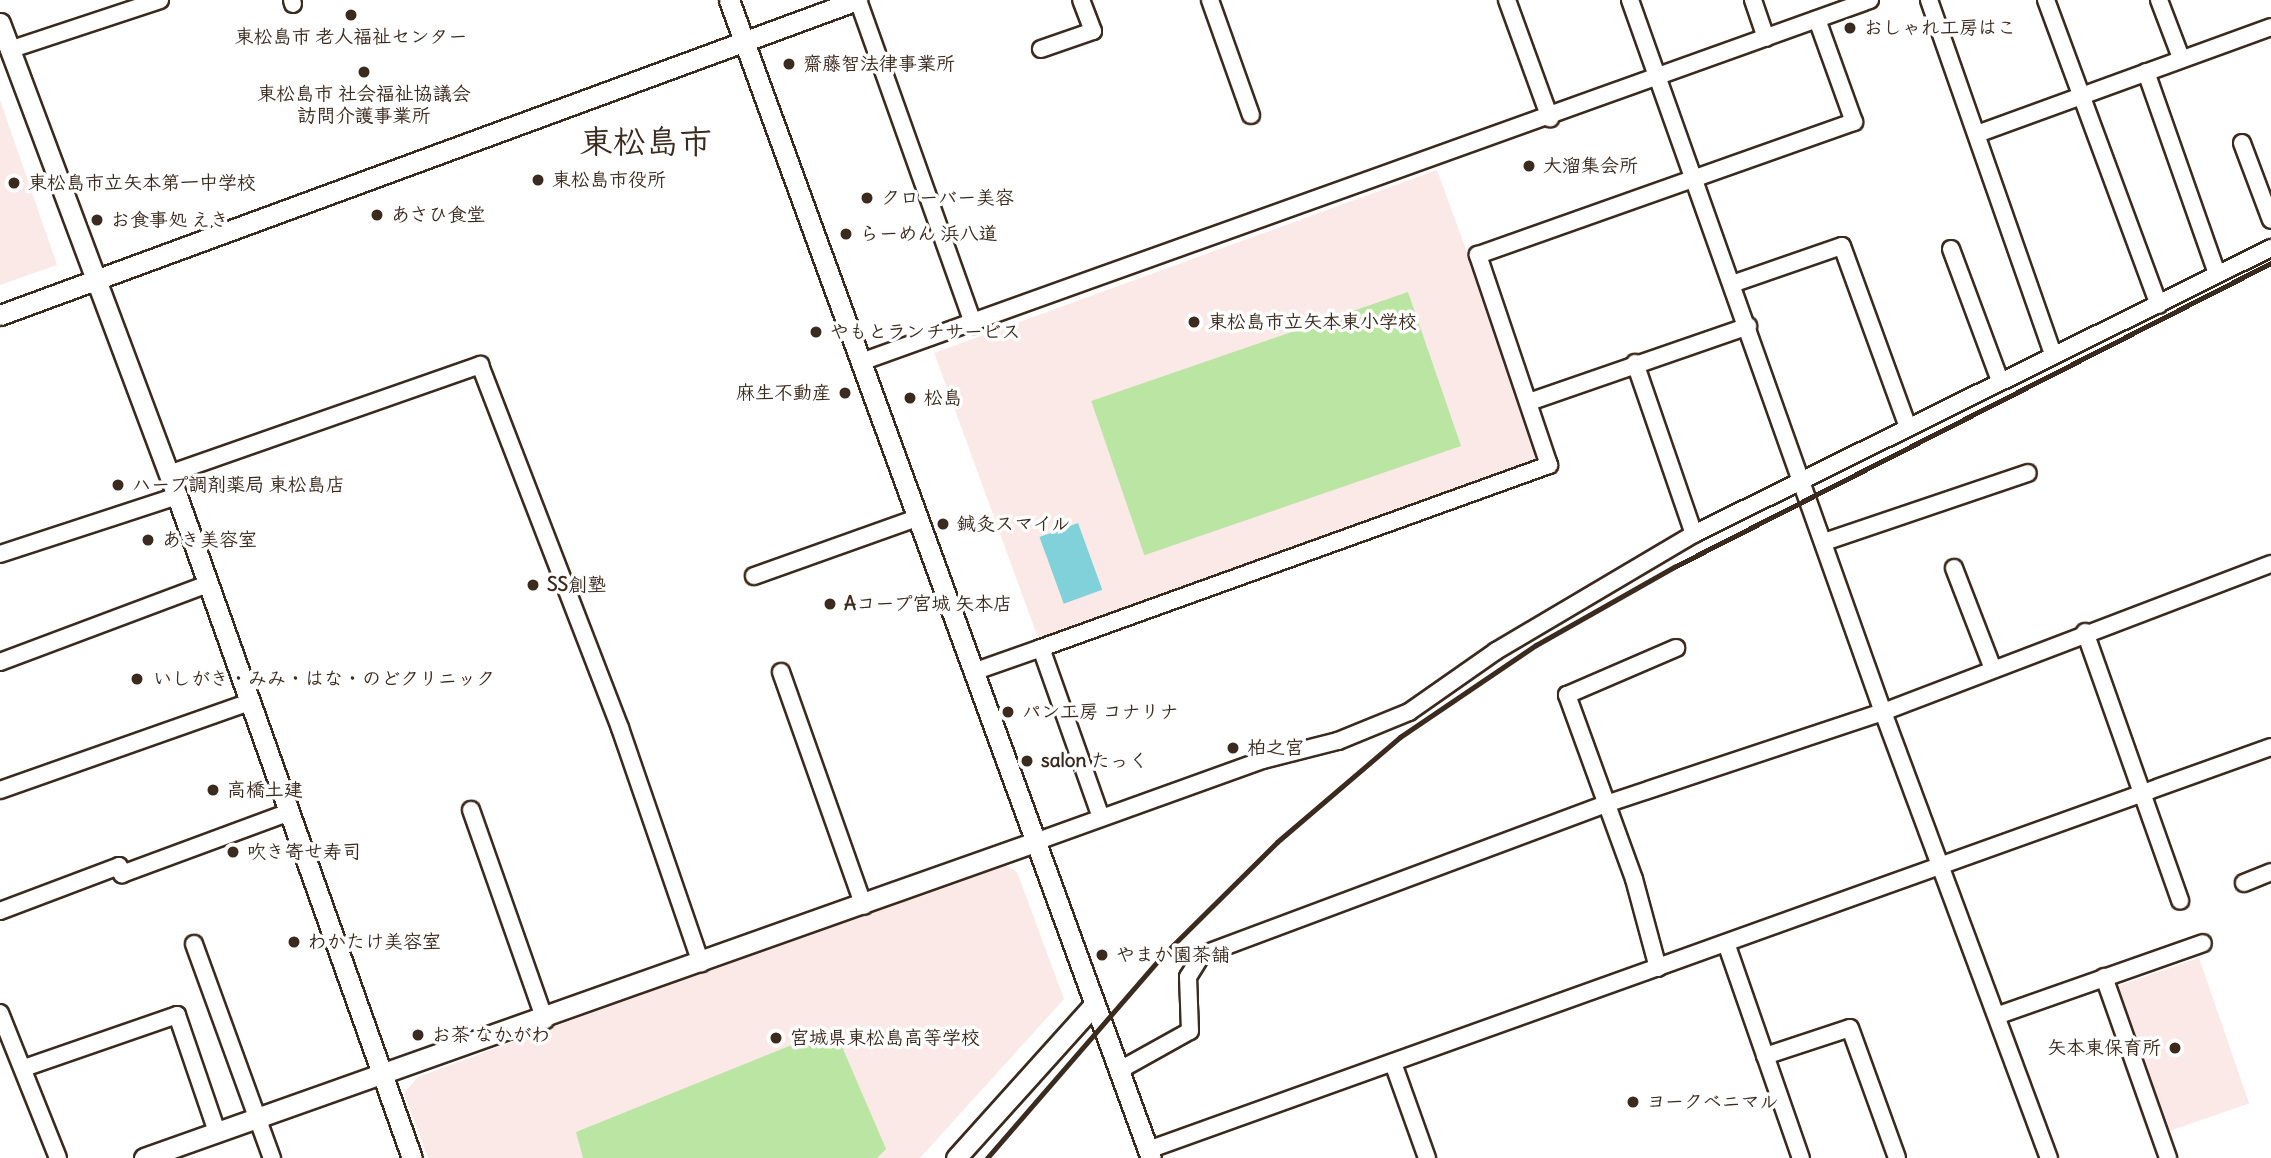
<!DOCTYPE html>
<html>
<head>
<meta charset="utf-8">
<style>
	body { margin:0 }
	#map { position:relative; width:2271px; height:1158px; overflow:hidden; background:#fff; font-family:Delius,"Klee One",sans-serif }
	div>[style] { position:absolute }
	.built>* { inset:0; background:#fbe9e8; transform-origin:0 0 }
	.green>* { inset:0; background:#bae5a2; transform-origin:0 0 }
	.water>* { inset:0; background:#80d1da; transform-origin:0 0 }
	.roads { filter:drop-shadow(2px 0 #3b2a1e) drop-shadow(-2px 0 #3b2a1e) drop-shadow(0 2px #3b2a1e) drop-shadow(0 -2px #3b2a1e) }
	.minor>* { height:16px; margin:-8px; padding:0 8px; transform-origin:8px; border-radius:8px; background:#fff }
	.tertiary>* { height:19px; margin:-9.5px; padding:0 9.5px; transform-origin:9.5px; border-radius:9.5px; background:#fff }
	.rail>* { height:5px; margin:-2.5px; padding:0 2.5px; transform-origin:2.5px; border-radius:2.5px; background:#3b2a1e }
	.dots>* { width:19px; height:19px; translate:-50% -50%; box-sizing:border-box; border:4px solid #fff; border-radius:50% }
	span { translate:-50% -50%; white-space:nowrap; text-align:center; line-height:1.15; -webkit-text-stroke:7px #fff; paint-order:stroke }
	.poi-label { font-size:19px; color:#3b2a1e; font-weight:700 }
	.left { translate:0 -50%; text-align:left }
	.right { translate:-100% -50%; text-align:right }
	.town-label { font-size:33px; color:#3b2a1e; font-weight:700 }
</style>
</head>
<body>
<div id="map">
	<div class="built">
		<div style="clip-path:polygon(0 100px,57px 265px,0 285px)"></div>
		<div style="left:1437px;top:170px;width:309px;height:535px;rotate:70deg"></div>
		<div style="clip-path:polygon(1000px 862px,1017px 872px,1064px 999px,920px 1158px,428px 1158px,404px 1093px,418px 1077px)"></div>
		<div style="left:2199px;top:958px;width:154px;height:106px;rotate:71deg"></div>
	</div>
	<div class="green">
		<div style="left:1408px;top:292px;width:163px;height:335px;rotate:71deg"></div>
		<div style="clip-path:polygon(834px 1028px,886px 1149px,877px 1158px,583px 1158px,576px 1132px)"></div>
	</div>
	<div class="water">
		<div style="left:1078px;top:523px;width:71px;height:41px;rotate:70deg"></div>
	</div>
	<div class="roads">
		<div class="minor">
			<div style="left:292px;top:0;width:4px;rotate:76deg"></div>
			<div style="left:858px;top:0;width:345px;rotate:70.4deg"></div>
			<div style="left:1210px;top:0;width:122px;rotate:70.4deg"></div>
			<div style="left:1507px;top:0;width:126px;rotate:70deg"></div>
			<div style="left:1630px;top:0;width:756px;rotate:70.44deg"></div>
			<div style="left:1883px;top:712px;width:476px;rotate:69.6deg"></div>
			<div style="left:1753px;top:0;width:40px;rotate:71.1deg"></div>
			<div style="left:1929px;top:0;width:376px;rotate:70.7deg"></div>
			<div style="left:2046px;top:0;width:325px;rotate:69.7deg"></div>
			<div style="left:2159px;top:0;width:62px;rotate:69.2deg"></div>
			<div style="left:1041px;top:49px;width:55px;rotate:-19.1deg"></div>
			<div style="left:1093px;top:31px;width:33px;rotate:-111deg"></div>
			<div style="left:9px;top:50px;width:159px;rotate:-18.3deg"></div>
			<div style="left:2146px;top:72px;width:214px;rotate:70.6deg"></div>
			<div style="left:1977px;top:134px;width:313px;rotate:-20deg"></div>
			<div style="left:2242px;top:143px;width:82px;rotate:69.4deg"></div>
			<div style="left:1951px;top:249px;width:141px;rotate:69.6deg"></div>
			<div style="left:1732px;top:284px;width:116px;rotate:-19.1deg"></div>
			<div style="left:1842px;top:246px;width:193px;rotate:70deg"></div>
			<div style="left:861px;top:362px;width:1072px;rotate:-19.74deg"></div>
			<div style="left:1635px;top:363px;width:181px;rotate:71deg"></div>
			<div style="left:1529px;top:402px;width:232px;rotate:-19.1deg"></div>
			<div style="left:169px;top:474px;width:330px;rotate:-19.3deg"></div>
			<div style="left:480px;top:365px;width:389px;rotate:68.9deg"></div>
			<div style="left:620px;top:728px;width:249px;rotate:71deg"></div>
			<div style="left:1824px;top:542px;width:215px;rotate:-18.7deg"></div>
			<div style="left:0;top:554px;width:186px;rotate:-18.1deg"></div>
			<div style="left:1954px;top:568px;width:108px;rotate:68.9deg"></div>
			<div style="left:754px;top:576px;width:173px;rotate:-19.6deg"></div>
			<div style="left:2085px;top:632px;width:285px;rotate:70.5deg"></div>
			<div style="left:1041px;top:648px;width:540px;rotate:-19.81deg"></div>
			<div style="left:1549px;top:465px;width:222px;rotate:-108.7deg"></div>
			<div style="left:1478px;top:255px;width:399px;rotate:-19.5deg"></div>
			<div style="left:1854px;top:122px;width:109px;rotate:-109.8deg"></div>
			<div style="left:0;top:662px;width:222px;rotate:-20.6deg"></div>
			<div style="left:781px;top:672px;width:248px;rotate:70.5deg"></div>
			<div style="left:973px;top:672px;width:72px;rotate:-19.4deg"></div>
			<div style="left:1041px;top:648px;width:179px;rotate:70.5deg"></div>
			<div style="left:0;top:790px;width:265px;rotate:-19.4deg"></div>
			<div style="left:471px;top:810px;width:223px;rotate:70.6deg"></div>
			<div style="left:1035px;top:842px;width:242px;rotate:-19.8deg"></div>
			<div style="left:1263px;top:760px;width:77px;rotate:-14.2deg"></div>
			<div style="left:1338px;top:741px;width:77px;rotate:-22.2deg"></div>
			<div style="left:1409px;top:712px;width:106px;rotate:-35deg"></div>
			<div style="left:1496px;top:651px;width:230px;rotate:-30.6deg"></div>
			<div style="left:1694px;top:534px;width:644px;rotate:-26.37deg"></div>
			<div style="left:2244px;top:883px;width:29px;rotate:-22deg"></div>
			<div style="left:0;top:911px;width:127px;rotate:-20.7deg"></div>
			<div style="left:119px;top:866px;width:9px;rotate:69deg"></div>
			<div style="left:122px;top:874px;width:179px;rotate:-20.3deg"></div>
			<div style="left:1726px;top:943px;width:228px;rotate:70.8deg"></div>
			<div style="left:194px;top:944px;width:228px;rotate:70deg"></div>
			<div style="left:1658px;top:968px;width:92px;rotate:-105.1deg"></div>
			<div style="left:1634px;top:879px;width:196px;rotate:-110deg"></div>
			<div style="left:1567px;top:695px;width:119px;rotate:-23.3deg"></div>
			<div style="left:2104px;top:977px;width:192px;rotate:70.5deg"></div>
			<div style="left:0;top:1013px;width:156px;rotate:68.2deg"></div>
			<div style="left:1999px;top:1015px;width:216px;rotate:-19.4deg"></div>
			<div style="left:1765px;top:1056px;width:89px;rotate:-18.2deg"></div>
			<div style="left:1850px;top:1028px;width:138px;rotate:70.1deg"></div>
			<div style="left:1393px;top:1063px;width:101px;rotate:70.3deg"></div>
			<div style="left:24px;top:1068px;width:162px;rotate:-19.1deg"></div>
			<div style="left:177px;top:1015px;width:124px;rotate:71.1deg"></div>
			<div style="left:1118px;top:1071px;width:82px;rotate:-29.1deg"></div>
			<div style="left:1190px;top:1031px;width:54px;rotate:-92.1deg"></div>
			<div style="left:1188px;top:977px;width:26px;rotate:-58deg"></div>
			<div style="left:1202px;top:955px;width:431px;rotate:-20.5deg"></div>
			<div style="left:1606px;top:804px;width:292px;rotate:-18.4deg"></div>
			<div style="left:1883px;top:712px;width:415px;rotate:-20.9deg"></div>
			<div style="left:1148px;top:1150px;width:1193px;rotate:-19.74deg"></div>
		</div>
		<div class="tertiary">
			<div style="left:729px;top:0;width:1232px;rotate:69.98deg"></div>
			<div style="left:0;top:23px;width:505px;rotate:69.48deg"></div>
			<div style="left:177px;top:496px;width:702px;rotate:70.46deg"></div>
			<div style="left:0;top:315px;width:913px;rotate:-20.18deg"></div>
			<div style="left:144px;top:1158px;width:945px;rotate:-19.53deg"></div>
			<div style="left:956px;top:1158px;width:206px;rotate:-48deg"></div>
		</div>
	</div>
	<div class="rail">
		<div style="left:987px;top:1158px;width:267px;rotate:-49.1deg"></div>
		<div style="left:1162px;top:956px;width:162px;rotate:-44.7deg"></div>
		<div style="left:1277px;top:842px;width:162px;rotate:-40.5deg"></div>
		<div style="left:1400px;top:737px;width:164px;rotate:-34.1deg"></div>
		<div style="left:1536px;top:645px;width:159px;rotate:-29.5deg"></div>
		<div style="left:1674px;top:567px;width:670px;rotate:-26.99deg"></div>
	</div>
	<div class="dots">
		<div style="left:351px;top:15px;background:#3b2a1e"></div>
		<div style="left:1850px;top:28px;background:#3b2a1e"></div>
		<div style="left:789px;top:64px;background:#3b2a1e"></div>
		<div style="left:364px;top:72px;background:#3b2a1e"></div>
		<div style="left:1529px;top:166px;background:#3b2a1e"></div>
		<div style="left:538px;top:180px;background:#3b2a1e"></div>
		<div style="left:14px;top:183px;background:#3b2a1e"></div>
		<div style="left:867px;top:198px;background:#3b2a1e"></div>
		<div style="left:377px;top:215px;background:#3b2a1e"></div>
		<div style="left:97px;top:220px;background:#3b2a1e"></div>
		<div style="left:846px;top:234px;background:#3b2a1e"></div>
		<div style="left:1194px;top:322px;background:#3b2a1e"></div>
		<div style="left:816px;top:332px;background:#3b2a1e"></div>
		<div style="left:845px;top:393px;background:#3b2a1e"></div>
		<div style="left:910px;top:398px;background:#3b2a1e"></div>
		<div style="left:118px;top:485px;background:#3b2a1e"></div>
		<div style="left:943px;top:524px;background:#3b2a1e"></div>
		<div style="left:148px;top:540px;background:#3b2a1e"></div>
		<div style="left:533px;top:585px;background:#3b2a1e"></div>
		<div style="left:830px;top:604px;background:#3b2a1e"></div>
		<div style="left:137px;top:679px;background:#3b2a1e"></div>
		<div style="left:1008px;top:712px;background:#3b2a1e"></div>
		<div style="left:1233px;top:748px;background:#3b2a1e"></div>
		<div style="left:1027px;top:761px;background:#3b2a1e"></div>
		<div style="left:213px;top:790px;background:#3b2a1e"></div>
		<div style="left:233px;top:852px;background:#3b2a1e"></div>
		<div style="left:294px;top:942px;background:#3b2a1e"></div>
		<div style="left:1102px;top:955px;background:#3b2a1e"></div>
		<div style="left:418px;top:1035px;background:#3b2a1e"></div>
		<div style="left:776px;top:1038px;background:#3b2a1e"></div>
		<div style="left:2175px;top:1048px;background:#3b2a1e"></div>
		<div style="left:1633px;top:1102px;background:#3b2a1e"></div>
	</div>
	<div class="poi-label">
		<span class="left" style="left:1864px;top:28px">おしゃれ工房はこ</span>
		<span style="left:351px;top:37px">東松島市 老人福祉センター</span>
		<span class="left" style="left:803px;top:64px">齋藤智法律事業所</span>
		<span style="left:364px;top:105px">東松島市 社会福祉協議会<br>訪問介護事業所</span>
		<span class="left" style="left:1543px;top:166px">大溜集会所</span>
		<span class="left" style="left:552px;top:180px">東松島市役所</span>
		<span class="left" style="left:28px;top:183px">東松島市立矢本第一中学校</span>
		<span class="left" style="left:881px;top:198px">クローバー美容</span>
		<span class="left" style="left:391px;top:215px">あさひ食堂</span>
		<span class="left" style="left:111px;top:220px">お食事処 えき</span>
		<span class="left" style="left:860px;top:234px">らーめん 浜八道</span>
		<span class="left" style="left:1208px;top:322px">東松島市立矢本東小学校</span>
		<span class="left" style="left:830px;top:332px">やもとランチサービス</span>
		<span class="right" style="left:831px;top:393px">麻生不動産</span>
		<span class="left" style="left:924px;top:398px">松島</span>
		<span class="left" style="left:132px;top:485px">ハープ調剤薬局 東松島店</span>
		<span class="left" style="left:957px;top:524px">鍼灸スマイル</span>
		<span class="left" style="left:162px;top:540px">あき美容室</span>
		<span class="left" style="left:547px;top:585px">SS創塾</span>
		<span class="left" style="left:844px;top:604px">Aコープ宮城 矢本店</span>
		<span class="left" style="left:153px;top:679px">いしがき・みみ・はな・のどクリニック</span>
		<span class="left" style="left:1022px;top:712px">パン工房 コナリナ</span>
		<span class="left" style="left:1247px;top:748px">柏之宮</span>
		<span class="left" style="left:1041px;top:761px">salon たっく</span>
		<span class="left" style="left:227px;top:790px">高橋土建</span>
		<span class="left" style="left:247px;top:852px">吹き寄せ寿司</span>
		<span class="left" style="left:308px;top:942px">わかたけ美容室</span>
		<span class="left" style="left:1116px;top:955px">やまか園茶舗</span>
		<span class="left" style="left:432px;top:1035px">お茶 なかがわ</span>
		<span class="left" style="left:790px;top:1038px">宮城県東松島高等学校</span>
		<span class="right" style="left:2161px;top:1048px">矢本東保育所</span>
		<span class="left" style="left:1647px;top:1102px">ヨークベニマル</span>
	</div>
	<div class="town-label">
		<span style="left:646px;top:142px">東松島市</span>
	</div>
</div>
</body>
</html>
